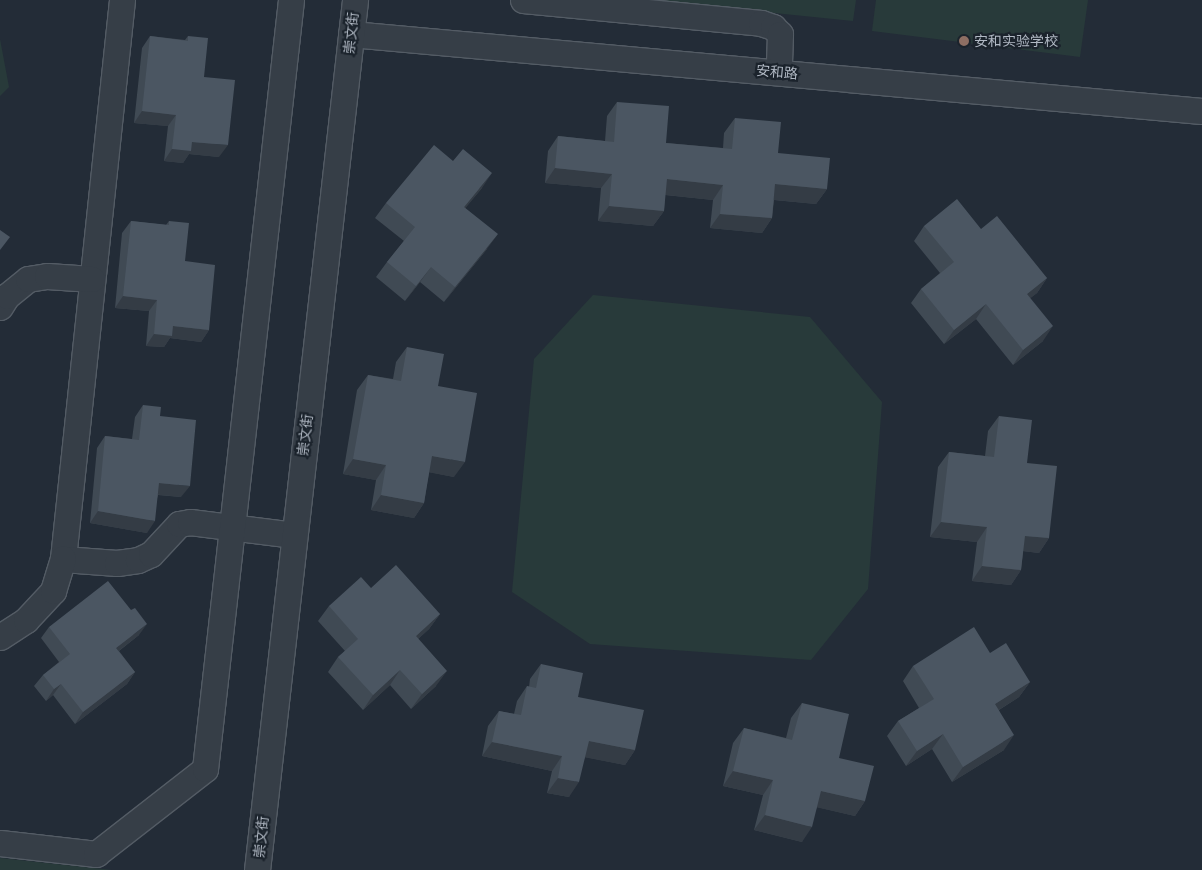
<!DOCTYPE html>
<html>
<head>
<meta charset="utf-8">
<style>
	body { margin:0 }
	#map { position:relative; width:1202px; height:870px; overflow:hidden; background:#232c37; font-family:Barlow,"Noto Sans SC",sans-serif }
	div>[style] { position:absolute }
	.green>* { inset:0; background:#283a3a }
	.roads { filter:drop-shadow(1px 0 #545c65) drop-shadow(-1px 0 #545c65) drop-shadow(0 1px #545c65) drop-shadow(0 -1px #545c65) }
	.minor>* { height:25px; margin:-12.5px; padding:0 12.5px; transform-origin:12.5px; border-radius:12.5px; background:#363e47 }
	.wall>* { inset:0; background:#404a54 }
	.shaded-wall>* { inset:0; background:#343c45 }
	.building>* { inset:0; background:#4b5662 }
	.dots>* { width:14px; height:14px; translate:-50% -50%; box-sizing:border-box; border:2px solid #1b232c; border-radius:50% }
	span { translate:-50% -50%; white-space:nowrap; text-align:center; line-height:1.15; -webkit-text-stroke:4.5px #1b232c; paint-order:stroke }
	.street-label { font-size:14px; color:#b1b9c4 }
	.poi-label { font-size:14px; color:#b1b9c4 }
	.left { translate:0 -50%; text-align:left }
</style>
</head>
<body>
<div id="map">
	<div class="green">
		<div style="clip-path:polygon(644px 0,856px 0,853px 21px)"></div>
		<div style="clip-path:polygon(876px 0,1088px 0,1080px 57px,872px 31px)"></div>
		<div style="clip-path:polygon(0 39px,9px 87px,0 96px)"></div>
		<div style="clip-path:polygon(593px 295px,810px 317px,882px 402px,868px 589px,811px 660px,590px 644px,512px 592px,534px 359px)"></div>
		<div style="clip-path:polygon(0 858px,112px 870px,0 870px)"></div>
	</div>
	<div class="roads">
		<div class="minor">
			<div style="left:122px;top:0;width:562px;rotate:96.03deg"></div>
			<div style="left:63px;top:559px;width:54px;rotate:4.2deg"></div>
			<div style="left:117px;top:563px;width:21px;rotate:-8deg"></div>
			<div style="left:138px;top:560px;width:14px;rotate:-25deg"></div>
			<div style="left:151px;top:554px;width:41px;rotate:-47deg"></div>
			<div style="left:179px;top:524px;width:11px;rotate:-10deg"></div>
			<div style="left:190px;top:522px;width:105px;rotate:7.1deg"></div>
			<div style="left:523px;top:0;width:239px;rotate:5.5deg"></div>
			<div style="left:761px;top:23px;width:13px;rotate:18deg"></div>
			<div style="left:773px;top:27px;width:10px;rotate:45deg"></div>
			<div style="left:780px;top:34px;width:38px;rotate:92deg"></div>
			<div style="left:351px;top:34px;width:854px;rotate:5.17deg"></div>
			<div style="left:0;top:307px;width:13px;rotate:-58deg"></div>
			<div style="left:7px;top:296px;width:27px;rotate:-39deg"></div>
			<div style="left:28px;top:279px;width:19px;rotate:-9deg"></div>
			<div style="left:47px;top:276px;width:45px;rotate:3.8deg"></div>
			<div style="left:0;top:637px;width:31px;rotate:-33deg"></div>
			<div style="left:26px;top:620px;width:40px;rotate:-47deg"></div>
			<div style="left:53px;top:591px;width:34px;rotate:-73deg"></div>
			<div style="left:0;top:843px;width:97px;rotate:6.5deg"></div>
			<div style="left:96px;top:854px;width:138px;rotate:-37.9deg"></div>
			<div style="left:205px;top:769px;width:774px;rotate:-83.62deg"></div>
			<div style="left:257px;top:870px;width:876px;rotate:-83.57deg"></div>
		</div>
	</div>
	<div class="wall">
		<div style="clip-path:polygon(150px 36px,185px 40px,188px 36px,204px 77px,219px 157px,189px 154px,183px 163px,164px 161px,168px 126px,134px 123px,142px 48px)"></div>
		<div style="clip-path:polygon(617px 102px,666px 143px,723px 148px,724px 133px,735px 118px,778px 153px,827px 189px,816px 204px,774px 200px,772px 218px,762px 233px,710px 228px,713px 200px,665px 195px,664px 211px,653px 226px,598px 221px,601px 188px,545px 183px,548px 151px,558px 136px,605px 141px,607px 116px)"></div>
		<div style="clip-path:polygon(482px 188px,465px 208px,487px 249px,444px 302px,420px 282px,405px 301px,376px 277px,387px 262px,404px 241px,375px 218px,386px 203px)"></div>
		<div style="clip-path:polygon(131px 221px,166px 225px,169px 221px,185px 261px,209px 330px,201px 342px,170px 338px,164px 347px,146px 346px,149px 311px,115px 308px,122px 233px)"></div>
		<div style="clip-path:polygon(924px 226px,981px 229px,1047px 278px,1037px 293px,1030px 298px,1043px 341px,1013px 365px,976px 319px,944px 344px,911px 303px,921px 289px,940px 273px,914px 241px)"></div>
		<div style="clip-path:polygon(407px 347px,438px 386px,454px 477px,429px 472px,424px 503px,414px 518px,371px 510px,376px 480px,343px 474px,357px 390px,368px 375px,393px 379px,396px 362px)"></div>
		<div style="clip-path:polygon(143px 405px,160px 416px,181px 497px,158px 495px,147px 533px,90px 523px,97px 448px,105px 436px,132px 439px,135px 417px)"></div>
		<div style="clip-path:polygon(999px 416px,1027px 463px,1049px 538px,1039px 553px,1023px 551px,1021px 570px,1011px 585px,972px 581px,977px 542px,930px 537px,938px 467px,949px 452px,985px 456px,988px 431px)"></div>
		<div style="clip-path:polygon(371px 588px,440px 614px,429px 629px,418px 639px,436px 686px,411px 709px,390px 685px,363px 710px,328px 672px,338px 657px,345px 651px,318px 621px,329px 606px)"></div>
		<div style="clip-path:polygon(49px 627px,139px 635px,119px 651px,135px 672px,127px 684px,75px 724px,53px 695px,46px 701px,34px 686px,43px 675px,59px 662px,41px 638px)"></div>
		<div style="clip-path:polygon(990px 653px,1030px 682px,1019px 697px,999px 710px,1004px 750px,952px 782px,932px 749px,906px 766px,887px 736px,898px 721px,919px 708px,903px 681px,913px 666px)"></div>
		<div style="clip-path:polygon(541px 664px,578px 697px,635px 750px,625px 765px,585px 757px,569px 797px,547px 793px,552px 771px,482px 756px,488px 726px,499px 711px,514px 714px,517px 701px,527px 686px,529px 687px,530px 679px)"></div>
		<div style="clip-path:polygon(802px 703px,839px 758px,865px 801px,855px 816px,817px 807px,802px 842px,754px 830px,763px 795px,723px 786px,733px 743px,744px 728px,786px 738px,791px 718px)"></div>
	</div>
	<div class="shaded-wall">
		<div style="clip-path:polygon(142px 111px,176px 115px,168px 126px,134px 123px)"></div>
		<div style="clip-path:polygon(192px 142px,228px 145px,219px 157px,189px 154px,183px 163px,164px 161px,172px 149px)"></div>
		<div style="clip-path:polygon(555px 168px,612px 174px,601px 188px,545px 183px)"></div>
		<div style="clip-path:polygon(492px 173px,482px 188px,454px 222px,464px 207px)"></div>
		<div style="clip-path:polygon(667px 179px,723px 185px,713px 200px,657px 194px)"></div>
		<div style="clip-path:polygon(775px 184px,827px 189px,816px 204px,765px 199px)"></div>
		<div style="clip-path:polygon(609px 206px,664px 211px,653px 226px,598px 221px)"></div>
		<div style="clip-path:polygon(720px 214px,772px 218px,762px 233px,710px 228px)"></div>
		<div style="clip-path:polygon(498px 234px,487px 249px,444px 302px,455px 287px)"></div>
		<div style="clip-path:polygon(431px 267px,420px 282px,405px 301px,416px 286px)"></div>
		<div style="clip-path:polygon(1047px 278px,1037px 293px,1017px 309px,1027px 294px)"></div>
		<div style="clip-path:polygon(123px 296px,157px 300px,149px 311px,115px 308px)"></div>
		<div style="clip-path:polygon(986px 304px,976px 319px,944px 344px,954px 330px)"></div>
		<div style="clip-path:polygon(173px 326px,209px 330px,201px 342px,170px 338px,164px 347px,146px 346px,154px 334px)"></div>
		<div style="clip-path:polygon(1053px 326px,1043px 341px,1013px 365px,1023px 350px)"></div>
		<div style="clip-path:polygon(432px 456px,465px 462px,454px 477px,422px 471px)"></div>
		<div style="clip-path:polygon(353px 459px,386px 465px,376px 480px,343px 474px)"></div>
		<div style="clip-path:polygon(159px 483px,190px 486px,181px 497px,151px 494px)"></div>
		<div style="clip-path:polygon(381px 495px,424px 503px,414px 518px,371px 510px)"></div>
		<div style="clip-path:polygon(98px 511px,155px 521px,147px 533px,90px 523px)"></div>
		<div style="clip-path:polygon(941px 522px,987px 527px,977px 542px,930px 537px)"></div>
		<div style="clip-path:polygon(1025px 536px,1049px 538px,1039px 553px,1015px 550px)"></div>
		<div style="clip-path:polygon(982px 566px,1021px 570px,1011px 585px,972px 581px)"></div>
		<div style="clip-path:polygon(440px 614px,429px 629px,405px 651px,416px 636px)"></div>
		<div style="clip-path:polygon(147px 624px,139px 635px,108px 659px,116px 648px)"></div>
		<div style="clip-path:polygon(400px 670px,390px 685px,363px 710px,373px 695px)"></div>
		<div style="clip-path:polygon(447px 671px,436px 686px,411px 709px,422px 694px)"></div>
		<div style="clip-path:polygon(135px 672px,127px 684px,75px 724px,83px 712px)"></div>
		<div style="clip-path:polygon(1030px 682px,1019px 697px,984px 719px,995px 704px)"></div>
		<div style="clip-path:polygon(61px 684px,53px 695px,46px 701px,54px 689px)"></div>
		<div style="clip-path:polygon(943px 734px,932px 749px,906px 766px,917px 751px)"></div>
		<div style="clip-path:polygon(1014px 735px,1004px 750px,952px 782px,963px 767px)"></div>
		<div style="clip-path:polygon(589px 741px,635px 750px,625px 765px,578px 756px)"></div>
		<div style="clip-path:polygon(492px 742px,562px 756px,552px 771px,482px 756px)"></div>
		<div style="clip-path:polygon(733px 771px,773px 780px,763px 795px,723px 786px)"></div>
		<div style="clip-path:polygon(558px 778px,579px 782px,569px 797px,547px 793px)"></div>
		<div style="clip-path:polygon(821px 791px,865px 801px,855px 816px,811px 806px)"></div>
		<div style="clip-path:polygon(765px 815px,812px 827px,802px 842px,754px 830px)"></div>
	</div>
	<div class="building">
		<div style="clip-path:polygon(150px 36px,188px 41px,188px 36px,208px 38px,204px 77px,235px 80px,228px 145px,192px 142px,191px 151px,172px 149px,176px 115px,142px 111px)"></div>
		<div style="clip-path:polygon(617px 102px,669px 106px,666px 143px,732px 149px,735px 118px,781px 122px,778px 153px,830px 158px,827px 189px,775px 184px,772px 218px,720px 214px,723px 185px,667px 179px,664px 211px,609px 206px,612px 174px,555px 168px,558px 136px,614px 142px)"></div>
		<div style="clip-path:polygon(434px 145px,453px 161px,463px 149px,492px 173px,464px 207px,498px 234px,455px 287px,431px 267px,416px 286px,387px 262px,415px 227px,386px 203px)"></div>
		<div style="clip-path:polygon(957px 199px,981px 229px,997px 216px,1047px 278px,1027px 294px,1053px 326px,1023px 350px,986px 304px,954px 330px,921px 289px,954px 262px,924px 226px)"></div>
		<div style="clip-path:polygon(131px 221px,169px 225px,169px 221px,189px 223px,185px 261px,215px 265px,209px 330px,173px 326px,172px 336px,154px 334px,157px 300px,123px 296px)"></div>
		<div style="clip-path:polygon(0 230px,10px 237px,0 250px)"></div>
		<div style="clip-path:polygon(407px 347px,444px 354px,438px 386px,477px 393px,465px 462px,432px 456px,424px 503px,381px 495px,386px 465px,353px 459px,368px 375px,401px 381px)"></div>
		<div style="clip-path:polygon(143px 405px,161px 407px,160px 416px,196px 420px,190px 486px,159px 483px,155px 521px,98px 511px,105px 436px,139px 440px)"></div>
		<div style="clip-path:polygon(999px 416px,1032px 420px,1027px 463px,1057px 466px,1049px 538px,1025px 536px,1021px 570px,982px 566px,987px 527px,941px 522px,949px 452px,994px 457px)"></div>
		<div style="clip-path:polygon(396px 565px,440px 614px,416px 636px,447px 671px,422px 694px,400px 670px,373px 695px,338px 657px,358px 639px,329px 606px,361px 577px,371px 588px)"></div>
		<div style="clip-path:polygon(108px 581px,131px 610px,135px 608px,147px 624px,116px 648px,135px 672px,83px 712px,61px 684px,54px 689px,43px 675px,70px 654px,49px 627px)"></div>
		<div style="clip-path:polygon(974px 627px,990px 653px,1006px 643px,1030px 682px,995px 704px,1014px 735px,963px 767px,943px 734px,917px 751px,898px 721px,934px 699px,913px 666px)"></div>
		<div style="clip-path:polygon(541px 664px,583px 673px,578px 697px,644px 710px,635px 750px,589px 741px,579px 782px,558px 778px,562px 756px,492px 742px,499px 711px,521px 715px,527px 686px,536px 688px)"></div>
		<div style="clip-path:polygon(802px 703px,849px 714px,839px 758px,874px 766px,865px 801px,821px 791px,812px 827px,765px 815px,773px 780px,733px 771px,744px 728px,792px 740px)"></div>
	</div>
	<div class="dots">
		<div style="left:964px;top:41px;background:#8d6e63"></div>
	</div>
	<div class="street-label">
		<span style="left:351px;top:33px;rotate:-84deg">崇文街</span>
		<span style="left:777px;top:72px;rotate:5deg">安和路</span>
		<span style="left:305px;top:435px;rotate:-83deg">崇文街</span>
		<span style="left:261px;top:837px;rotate:-84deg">崇文街</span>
	</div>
	<div class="poi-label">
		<span class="left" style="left:974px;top:41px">安和实验学校</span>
	</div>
</div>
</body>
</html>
